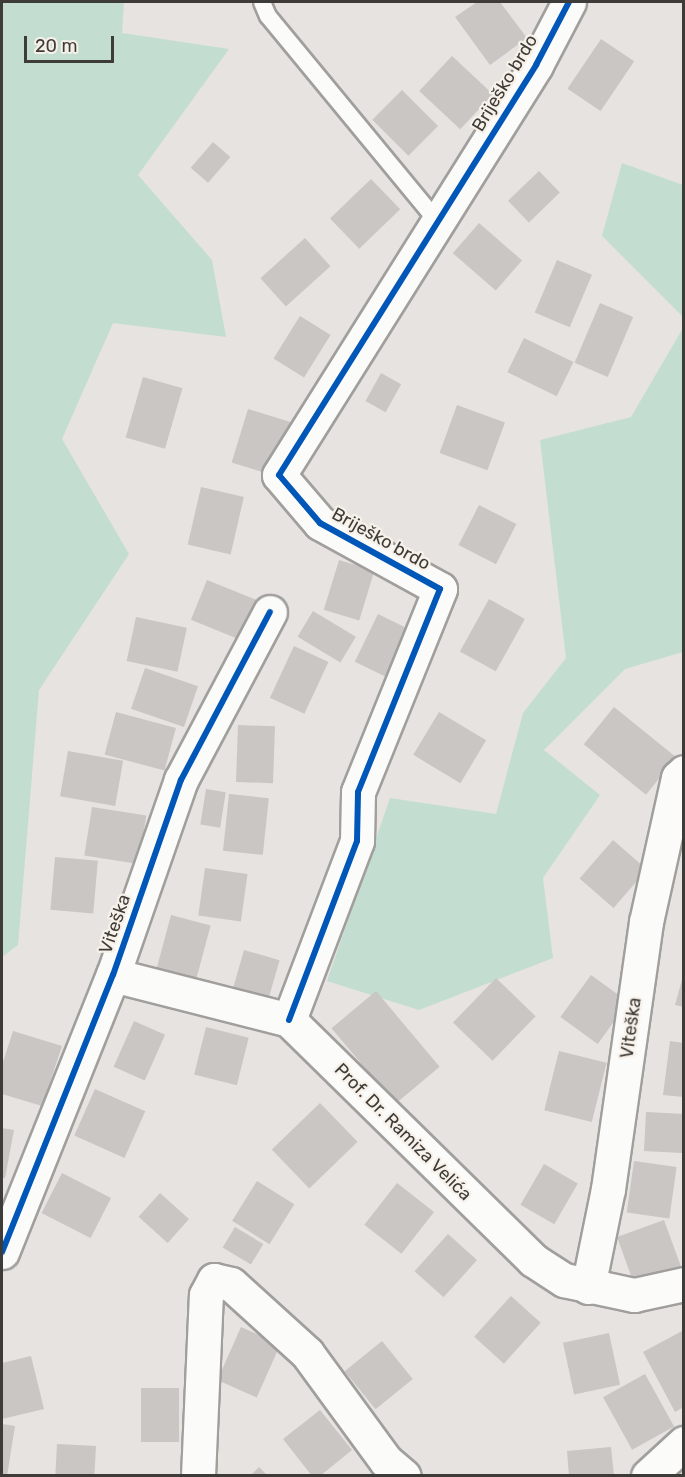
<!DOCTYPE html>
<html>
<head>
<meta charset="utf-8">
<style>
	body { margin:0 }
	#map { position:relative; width:685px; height:1477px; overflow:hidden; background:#e6e3e0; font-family:Rubik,sans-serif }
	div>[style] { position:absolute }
	.green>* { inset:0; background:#c3ded0 }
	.building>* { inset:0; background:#c9c6c3; transform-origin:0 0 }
	.roads { filter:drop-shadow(2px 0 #a19f9c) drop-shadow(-2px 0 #a19f9c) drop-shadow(0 2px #a19f9c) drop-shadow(0 -2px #a19f9c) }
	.service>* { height:16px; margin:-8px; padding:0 8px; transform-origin:8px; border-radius:8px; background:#fbfbfa }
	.minor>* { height:33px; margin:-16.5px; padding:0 16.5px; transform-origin:16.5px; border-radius:16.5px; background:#fbfbfa }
	.cycleway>* { height:6px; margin:-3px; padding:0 3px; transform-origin:3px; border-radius:3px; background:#0057b8 }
	span { translate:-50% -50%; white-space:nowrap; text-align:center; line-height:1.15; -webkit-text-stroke:4.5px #f7f1e9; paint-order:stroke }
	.street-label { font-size:18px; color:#3e3c38 }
	.frame { position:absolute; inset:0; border:3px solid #3e3c38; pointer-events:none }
	.scale { position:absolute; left:24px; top:36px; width:90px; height:27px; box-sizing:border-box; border:3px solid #3e3c38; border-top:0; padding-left:8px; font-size:18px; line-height:21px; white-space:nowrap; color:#3e3c38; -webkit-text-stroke:4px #f7f1e9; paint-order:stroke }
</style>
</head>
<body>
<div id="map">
	<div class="green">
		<div style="clip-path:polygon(2px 2px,124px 2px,122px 33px,229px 49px,138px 175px,212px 260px,226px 337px,113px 323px,62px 439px,129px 554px,39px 690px,18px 945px,2px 957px)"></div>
		<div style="clip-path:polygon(622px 163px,683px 185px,683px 317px,602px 236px)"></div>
		<div style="clip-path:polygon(683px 328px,683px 652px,625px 669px,544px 750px,600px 795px,543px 878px,553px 958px,419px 1010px,327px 981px,390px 798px,496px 814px,523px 713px,566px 658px,540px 440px,631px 417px)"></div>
	</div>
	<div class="building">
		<div style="clip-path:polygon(477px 2px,500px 2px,527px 38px,490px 65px,455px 17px)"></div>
		<div style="left:601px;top:39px;width:40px;height:60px;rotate:34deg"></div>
		<div style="left:452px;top:56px;width:56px;height:48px;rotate:43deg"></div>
		<div style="left:402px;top:90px;width:51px;height:42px;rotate:45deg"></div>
		<div style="left:213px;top:142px;width:23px;height:34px;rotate:41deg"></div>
		<div style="left:539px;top:171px;width:30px;height:43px;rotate:46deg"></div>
		<div style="left:371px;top:179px;width:42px;height:57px;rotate:46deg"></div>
		<div style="left:479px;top:223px;width:57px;height:40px;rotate:41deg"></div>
		<div style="left:305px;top:238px;width:38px;height:60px;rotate:48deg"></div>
		<div style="left:557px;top:260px;width:38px;height:57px;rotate:23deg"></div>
		<div style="left:600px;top:303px;width:36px;height:65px;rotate:23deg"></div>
		<div style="left:300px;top:316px;width:36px;height:50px;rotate:32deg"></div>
		<div style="left:524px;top:338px;width:55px;height:38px;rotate:26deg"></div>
		<div style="left:381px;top:373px;width:23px;height:32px;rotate:29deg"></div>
		<div style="left:143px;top:377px;width:41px;height:63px;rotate:16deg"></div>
		<div style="left:457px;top:405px;width:51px;height:51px;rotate:20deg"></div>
		<div style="left:248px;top:409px;width:47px;height:56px;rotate:17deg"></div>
		<div style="left:201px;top:487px;width:44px;height:59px;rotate:13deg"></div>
		<div style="left:479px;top:505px;width:42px;height:45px;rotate:27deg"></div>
		<div style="left:339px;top:560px;width:37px;height:52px;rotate:17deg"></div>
		<div style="left:207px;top:580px;width:57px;height:43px;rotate:22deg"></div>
		<div style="left:489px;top:599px;width:41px;height:60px;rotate:29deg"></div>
		<div style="left:313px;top:611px;width:50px;height:30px;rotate:31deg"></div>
		<div style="left:378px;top:614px;width:46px;height:53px;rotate:26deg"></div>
		<div style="left:136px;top:617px;width:52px;height:45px;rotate:12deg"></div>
		<div style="left:294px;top:646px;width:38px;height:57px;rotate:25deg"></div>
		<div style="left:145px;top:668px;width:56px;height:43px;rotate:19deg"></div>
		<div style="left:614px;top:707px;width:80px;height:48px;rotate:39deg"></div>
		<div style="left:116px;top:712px;width:62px;height:44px;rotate:15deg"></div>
		<div style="left:439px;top:712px;width:55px;height:50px;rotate:31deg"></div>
		<div style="left:238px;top:725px;width:37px;height:57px;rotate:2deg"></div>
		<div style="left:68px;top:751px;width:56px;height:46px;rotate:10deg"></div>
		<div style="left:206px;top:789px;width:20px;height:36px;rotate:9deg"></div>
		<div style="left:229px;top:794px;width:40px;height:57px;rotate:6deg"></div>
		<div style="left:92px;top:807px;width:55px;height:49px;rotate:9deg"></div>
		<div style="left:613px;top:840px;width:45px;height:51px;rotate:41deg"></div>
		<div style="left:55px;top:857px;width:43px;height:53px;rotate:5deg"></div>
		<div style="left:205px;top:868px;width:43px;height:48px;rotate:8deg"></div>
		<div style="left:171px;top:915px;width:41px;height:60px;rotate:15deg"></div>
		<div style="left:244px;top:950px;width:37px;height:48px;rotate:16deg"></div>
		<div style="left:591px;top:975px;width:46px;height:52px;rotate:36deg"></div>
		<div style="clip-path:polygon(683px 976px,684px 976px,684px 1007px,675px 1005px)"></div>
		<div style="left:496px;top:978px;width:55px;height:62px;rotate:44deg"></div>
		<div style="left:376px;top:991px;width:99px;height:58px;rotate:50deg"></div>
		<div style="left:134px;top:1021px;width:34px;height:50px;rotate:24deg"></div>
		<div style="left:206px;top:1027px;width:44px;height:49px;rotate:14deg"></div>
		<div style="clip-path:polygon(13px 1031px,62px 1046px,42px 1106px,2px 1094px,2px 1065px)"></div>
		<div style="clip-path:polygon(670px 1041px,684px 1043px,684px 1097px,663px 1095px)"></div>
		<div style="left:559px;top:1051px;width:49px;height:61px;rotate:14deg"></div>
		<div style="left:95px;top:1089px;width:55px;height:51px;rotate:24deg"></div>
		<div style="left:320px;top:1103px;width:54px;height:67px;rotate:46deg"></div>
		<div style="left:646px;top:1112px;width:38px;height:39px;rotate:3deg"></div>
		<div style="clip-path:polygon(2px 1128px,14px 1130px,5px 1178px,2px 1178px)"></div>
		<div style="left:634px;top:1161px;width:43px;height:52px;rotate:8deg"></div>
		<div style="left:544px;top:1164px;width:39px;height:47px;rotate:30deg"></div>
		<div style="left:62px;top:1173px;width:55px;height:45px;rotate:27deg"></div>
		<div style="left:257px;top:1181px;width:44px;height:47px;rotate:32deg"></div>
		<div style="left:397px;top:1183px;width:47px;height:53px;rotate:38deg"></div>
		<div style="left:160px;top:1193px;width:39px;height:32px;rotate:42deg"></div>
		<div style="left:664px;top:1220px;width:53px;height:50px;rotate:70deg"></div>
		<div style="left:235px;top:1227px;width:33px;height:24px;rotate:31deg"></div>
		<div style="left:448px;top:1234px;width:39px;height:50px;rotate:42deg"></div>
		<div style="left:511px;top:1296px;width:40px;height:55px;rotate:42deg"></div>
		<div style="left:241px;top:1327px;width:43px;height:58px;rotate:24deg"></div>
		<div style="clip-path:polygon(684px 1330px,684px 1407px,675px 1412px,643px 1352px)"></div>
		<div style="left:609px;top:1333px;width:53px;height:47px;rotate:78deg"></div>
		<div style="left:382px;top:1341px;width:49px;height:48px;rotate:51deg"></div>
		<div style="clip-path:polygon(31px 1356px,44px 1409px,2px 1419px,2px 1363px)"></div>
		<div style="left:645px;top:1374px;width:60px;height:48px;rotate:61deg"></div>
		<div style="left:141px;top:1388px;width:38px;height:54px"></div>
		<div style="clip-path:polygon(320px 1410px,352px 1450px,320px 1476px,312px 1476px,283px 1439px)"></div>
		<div style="clip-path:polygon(2px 1424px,15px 1426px,7px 1476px,2px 1476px)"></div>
		<div style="left:57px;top:1444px;width:39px;height:32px;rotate:3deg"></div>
		<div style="clip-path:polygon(611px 1447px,614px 1476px,569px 1476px,567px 1451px)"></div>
		<div style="clip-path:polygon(259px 1467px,268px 1476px,250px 1476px)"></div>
	</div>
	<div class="roads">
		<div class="service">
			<div style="left:262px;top:2px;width:15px;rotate:67deg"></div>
			<div style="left:268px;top:16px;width:266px;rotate:50.5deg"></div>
		</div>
		<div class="minor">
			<div style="left:113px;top:975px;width:182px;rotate:14.3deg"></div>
			<div style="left:289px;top:1020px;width:342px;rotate:44.5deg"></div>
			<div style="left:533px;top:1260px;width:37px;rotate:33deg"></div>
			<div style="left:564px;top:1280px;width:72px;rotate:12.1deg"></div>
			<div style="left:634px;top:1295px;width:51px;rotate:-12.4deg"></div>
			<div style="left:289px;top:1020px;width:191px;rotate:-69.2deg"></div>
			<div style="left:357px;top:841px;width:49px;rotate:-88.8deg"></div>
			<div style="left:358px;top:792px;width:219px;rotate:-68deg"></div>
			<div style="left:440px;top:589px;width:137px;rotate:-151.2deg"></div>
			<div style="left:320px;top:523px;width:63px;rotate:-130.5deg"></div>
			<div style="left:279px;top:475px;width:484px;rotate:-57.9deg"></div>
			<div style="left:536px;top:65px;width:71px;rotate:-62.4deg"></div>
			<div style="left:2px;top:1252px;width:298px;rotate:-68.2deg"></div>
			<div style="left:113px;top:975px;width:207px;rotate:-70.8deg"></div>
			<div style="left:181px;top:780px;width:190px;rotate:-62.1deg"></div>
			<div style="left:588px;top:1287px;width:100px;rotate:-78.5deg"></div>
			<div style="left:608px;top:1189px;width:270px;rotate:-81.9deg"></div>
			<div style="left:646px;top:922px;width:148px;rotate:-77.5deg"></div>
			<div style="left:678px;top:778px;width:8px;rotate:-45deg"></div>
			<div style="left:198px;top:1476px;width:181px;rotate:-87.5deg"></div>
			<div style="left:206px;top:1295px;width:17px;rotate:-62deg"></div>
			<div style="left:214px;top:1280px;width:17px;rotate:13deg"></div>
			<div style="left:231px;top:1284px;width:103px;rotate:42.2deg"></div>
			<div style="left:307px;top:1353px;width:134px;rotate:53.8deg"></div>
			<div style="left:386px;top:1461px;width:23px;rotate:40deg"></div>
			<div style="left:648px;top:1476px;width:49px;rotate:-42.5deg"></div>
		</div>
	</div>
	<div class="cycleway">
		<div style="left:289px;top:1020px;width:191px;rotate:-69.2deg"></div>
		<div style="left:357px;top:841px;width:49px;rotate:-88.8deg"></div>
		<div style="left:358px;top:792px;width:219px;rotate:-68deg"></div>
		<div style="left:440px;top:589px;width:137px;rotate:-151.2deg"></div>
		<div style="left:320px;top:523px;width:63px;rotate:-130.5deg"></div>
		<div style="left:279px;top:475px;width:484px;rotate:-57.9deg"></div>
		<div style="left:536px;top:65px;width:71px;rotate:-62.4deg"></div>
		<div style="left:2px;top:1252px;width:298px;rotate:-68.2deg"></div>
		<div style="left:113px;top:975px;width:207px;rotate:-70.8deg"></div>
		<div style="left:181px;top:780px;width:190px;rotate:-62.1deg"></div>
	</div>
	<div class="street-label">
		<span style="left:505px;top:83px;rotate:-59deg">Briješko brdo</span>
		<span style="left:381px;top:539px;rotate:29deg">Briješko brdo</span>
		<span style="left:115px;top:924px;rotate:-71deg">Viteška</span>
		<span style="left:631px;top:1028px;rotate:-82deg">Viteška</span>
		<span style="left:403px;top:1132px;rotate:45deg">Prof. Dr. Ramiza Velića</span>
	</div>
	<div class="frame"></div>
	<div class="scale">20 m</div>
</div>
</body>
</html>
